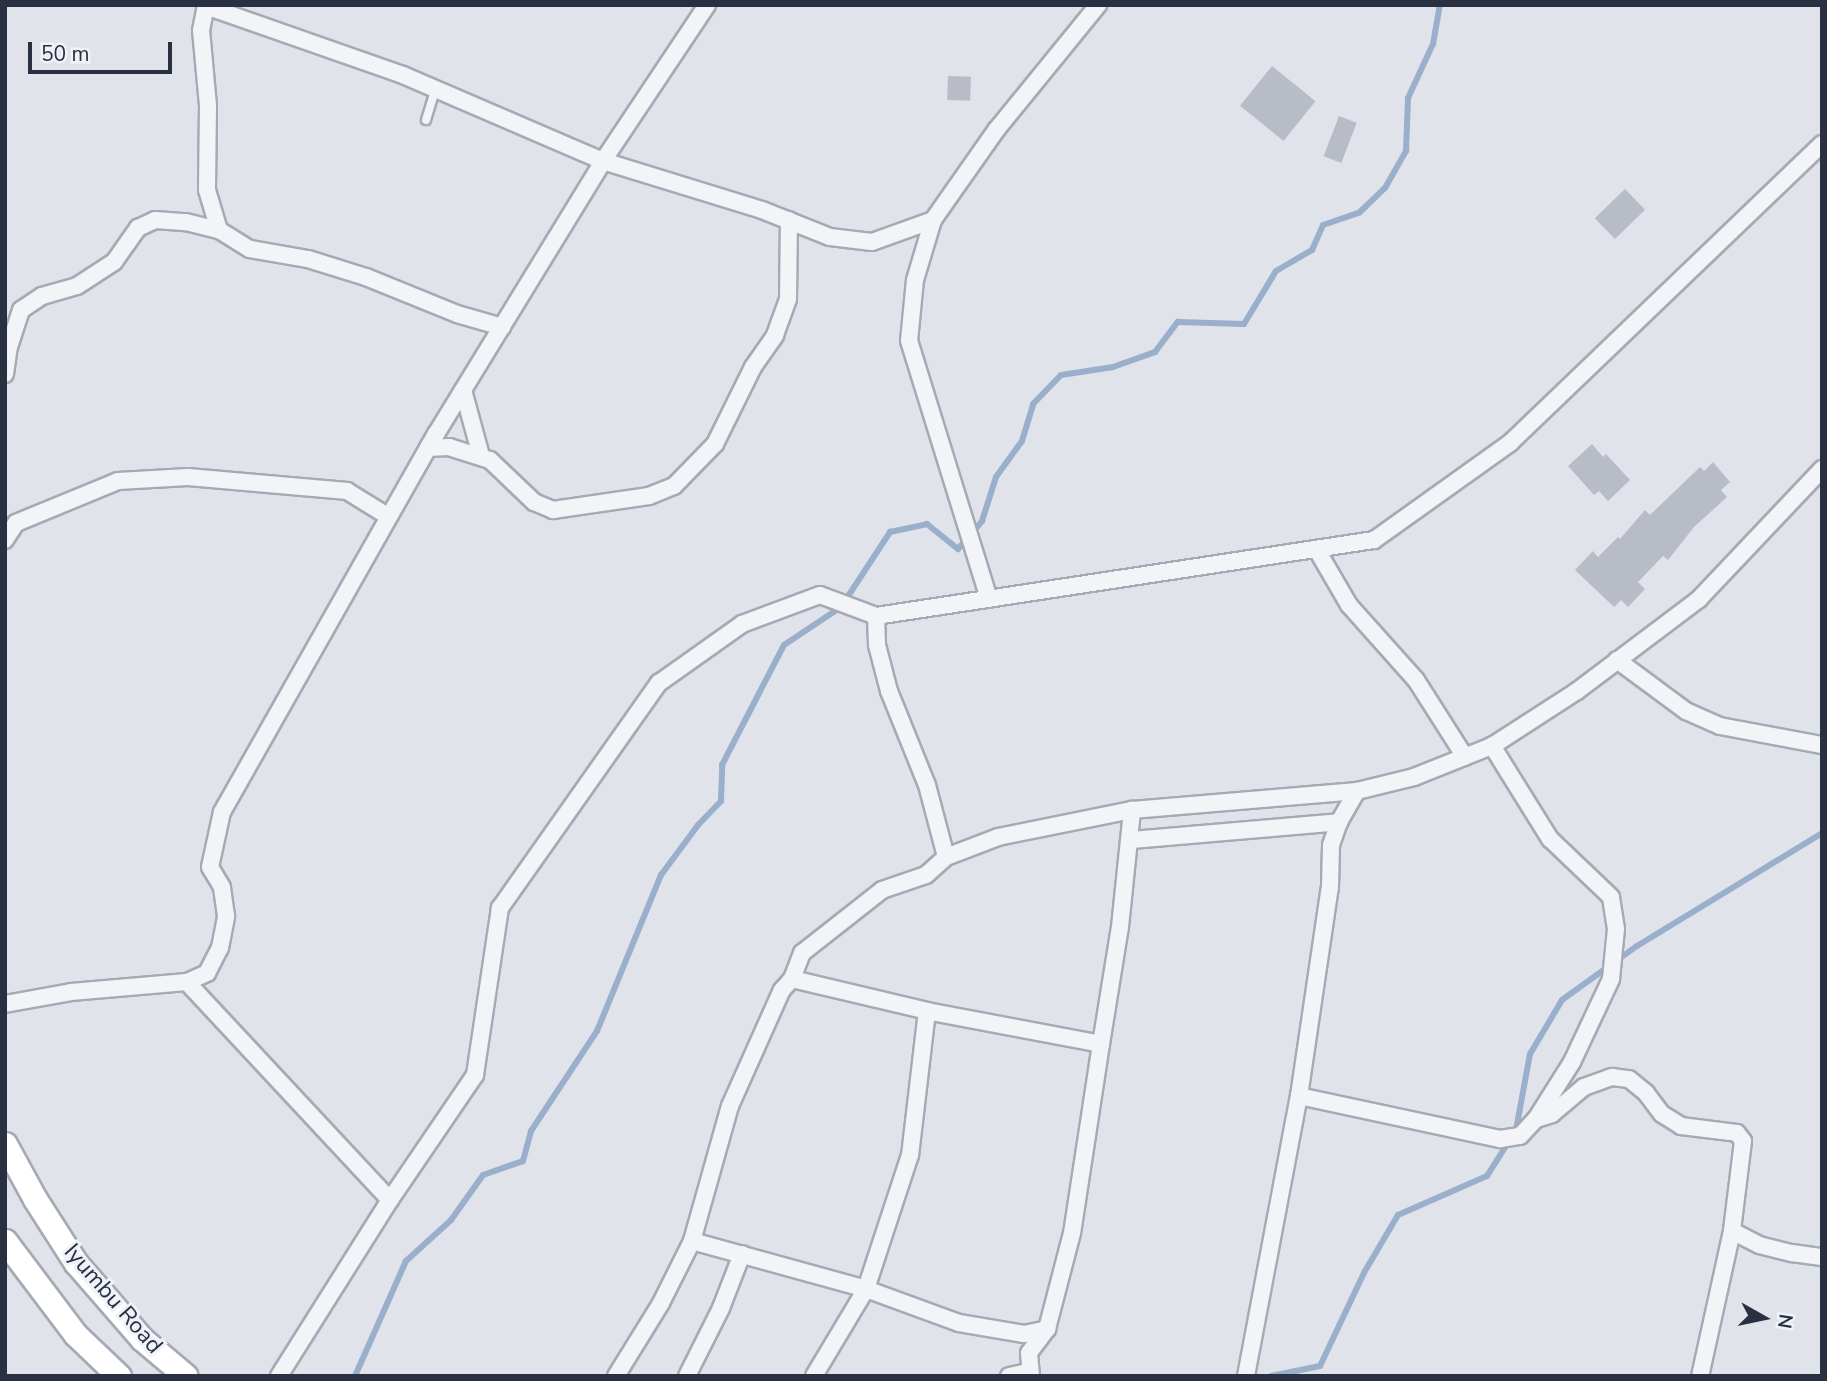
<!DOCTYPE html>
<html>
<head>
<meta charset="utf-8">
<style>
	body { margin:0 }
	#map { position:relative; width:1827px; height:1381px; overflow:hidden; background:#e0e3e9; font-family:"Nunito Sans",sans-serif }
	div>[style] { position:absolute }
	.stream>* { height:6px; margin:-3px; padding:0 3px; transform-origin:3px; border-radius:3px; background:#99afcb }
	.building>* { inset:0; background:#b7bcc7; transform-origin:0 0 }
	.roads { filter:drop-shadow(2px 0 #a5aab4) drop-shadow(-2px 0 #a5aab4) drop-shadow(0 2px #a5aab4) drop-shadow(0 -2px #a5aab4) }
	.lane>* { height:8px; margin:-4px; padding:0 4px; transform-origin:4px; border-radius:4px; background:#f3f4f8 }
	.street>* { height:16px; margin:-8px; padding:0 8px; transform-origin:8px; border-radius:8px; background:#f3f4f8 }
	.secondary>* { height:23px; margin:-11.5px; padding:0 11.5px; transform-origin:11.5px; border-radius:11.5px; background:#fff }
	span { translate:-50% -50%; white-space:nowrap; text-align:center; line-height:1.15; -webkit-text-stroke:6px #eff2f7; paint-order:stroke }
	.street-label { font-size:23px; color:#283042 }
	.frame { position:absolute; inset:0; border:7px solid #283042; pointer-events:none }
	.north { position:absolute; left:1729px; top:1283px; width:70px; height:70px; -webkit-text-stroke:5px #eff2f7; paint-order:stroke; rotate:99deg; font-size:19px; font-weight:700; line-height:28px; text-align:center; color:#283042 }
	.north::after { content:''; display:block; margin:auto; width:24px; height:32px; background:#283042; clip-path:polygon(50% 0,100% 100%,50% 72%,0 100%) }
	.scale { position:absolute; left:28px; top:42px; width:144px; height:32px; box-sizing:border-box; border:4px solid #283042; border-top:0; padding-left:9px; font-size:21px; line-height:24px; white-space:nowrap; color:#283042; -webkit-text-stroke:5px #eff2f7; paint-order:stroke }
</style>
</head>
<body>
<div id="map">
	<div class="stream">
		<div style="left:355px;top:1376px;width:126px;rotate:-66.1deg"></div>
		<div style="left:406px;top:1261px;width:61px;rotate:-42.3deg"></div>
		<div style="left:451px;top:1220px;width:55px;rotate:-54.6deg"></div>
		<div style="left:483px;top:1175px;width:42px;rotate:-19.3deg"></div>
		<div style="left:523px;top:1161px;width:31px;rotate:-75deg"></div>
		<div style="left:531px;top:1131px;width:120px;rotate:-56.6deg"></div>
		<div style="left:597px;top:1031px;width:169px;rotate:-67.7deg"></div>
		<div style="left:661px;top:875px;width:62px;rotate:-53.5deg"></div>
		<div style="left:698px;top:825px;width:33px;rotate:-46deg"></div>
		<div style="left:721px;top:801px;width:36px;rotate:-88deg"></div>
		<div style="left:722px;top:765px;width:135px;rotate:-62.7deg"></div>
		<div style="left:784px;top:645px;width:69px;rotate:-33.7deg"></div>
		<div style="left:841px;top:607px;width:90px;rotate:-56.8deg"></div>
		<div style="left:890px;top:532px;width:38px;rotate:-12deg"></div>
		<div style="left:927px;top:524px;width:40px;rotate:39deg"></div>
		<div style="left:958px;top:549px;width:37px;rotate:-49deg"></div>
		<div style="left:982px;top:521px;width:46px;rotate:-72.3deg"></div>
		<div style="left:996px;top:477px;width:44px;rotate:-54.2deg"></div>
		<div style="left:1022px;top:441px;width:39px;rotate:-73deg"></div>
		<div style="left:1033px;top:404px;width:40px;rotate:-46deg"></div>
		<div style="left:1061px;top:375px;width:53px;rotate:-8.7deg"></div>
		<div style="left:1113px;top:367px;width:45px;rotate:-19.7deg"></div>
		<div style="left:1155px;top:352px;width:38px;rotate:-53deg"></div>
		<div style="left:1178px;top:322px;width:66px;rotate:1.7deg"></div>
		<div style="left:1244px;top:324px;width:62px;rotate:-58.9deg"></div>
		<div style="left:1276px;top:271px;width:42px;rotate:-30.3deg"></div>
		<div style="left:1312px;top:250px;width:27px;rotate:-66deg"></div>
		<div style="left:1323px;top:225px;width:39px;rotate:-19deg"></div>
		<div style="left:1360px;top:212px;width:35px;rotate:-44deg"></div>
		<div style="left:1385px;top:188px;width:43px;rotate:-60.4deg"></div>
		<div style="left:1406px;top:151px;width:53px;rotate:-87.8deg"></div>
		<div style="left:1408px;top:98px;width:60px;rotate:-65.2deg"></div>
		<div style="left:1433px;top:44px;width:40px;rotate:-80deg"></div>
		<div style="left:1271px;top:1376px;width:50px;rotate:-11.5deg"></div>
		<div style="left:1320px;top:1366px;width:105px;rotate:-64.7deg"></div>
		<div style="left:1365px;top:1271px;width:65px;rotate:-59.5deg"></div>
		<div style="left:1398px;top:1215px;width:97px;rotate:-23.7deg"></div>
		<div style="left:1487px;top:1176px;width:54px;rotate:-57.8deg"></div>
		<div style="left:1516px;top:1130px;width:77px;rotate:-79.6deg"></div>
		<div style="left:1530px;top:1054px;width:63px;rotate:-59.3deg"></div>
		<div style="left:1562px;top:1000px;width:92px;rotate:-35.8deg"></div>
		<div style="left:1637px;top:946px;width:217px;rotate:-31.4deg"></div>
	</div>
	<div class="building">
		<div style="left:1272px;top:66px;width:56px;height:51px;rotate:39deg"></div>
		<div style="left:948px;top:76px;width:23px;height:24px;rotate:2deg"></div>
		<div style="left:1339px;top:116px;width:19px;height:43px;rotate:21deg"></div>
		<div style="left:1625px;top:189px;width:29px;height:42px;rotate:46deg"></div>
		<div style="clip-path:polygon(1592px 444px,1603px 457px,1606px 454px,1630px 480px,1608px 501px,1599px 491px,1594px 495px,1568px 466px)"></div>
		<div style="clip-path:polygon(1713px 462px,1730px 482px,1721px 490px,1727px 497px,1694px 527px,1668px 560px,1663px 556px,1638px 582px,1645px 589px,1628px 607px,1621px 600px,1614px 607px,1575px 570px,1593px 551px,1598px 557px,1618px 537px,1620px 539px,1645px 510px,1650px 515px,1700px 467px,1704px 471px)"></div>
	</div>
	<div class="roads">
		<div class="lane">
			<div style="left:426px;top:120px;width:34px;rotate:-73deg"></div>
		</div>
		<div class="street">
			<div style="left:206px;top:5px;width:25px;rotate:101deg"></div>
			<div style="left:201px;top:30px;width:76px;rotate:84.7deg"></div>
			<div style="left:208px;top:106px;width:84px;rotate:90.7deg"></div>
			<div style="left:207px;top:190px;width:42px;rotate:73.3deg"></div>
			<div style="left:219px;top:230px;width:36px;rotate:32deg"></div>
			<div style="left:250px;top:249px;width:59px;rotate:9.8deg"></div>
			<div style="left:308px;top:259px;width:61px;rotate:17.2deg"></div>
			<div style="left:366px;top:277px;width:98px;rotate:22.1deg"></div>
			<div style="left:457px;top:314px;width:47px;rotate:16.1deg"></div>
			<div style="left:206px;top:6px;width:209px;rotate:19.3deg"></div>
			<div style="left:403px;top:75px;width:218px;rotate:23.3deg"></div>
			<div style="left:603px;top:161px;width:166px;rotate:17.1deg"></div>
			<div style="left:762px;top:210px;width:73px;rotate:21.7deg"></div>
			<div style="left:830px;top:237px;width:42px;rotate:6.8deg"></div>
			<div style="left:872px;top:242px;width:65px;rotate:-19.8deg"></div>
			<div style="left:5px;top:374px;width:27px;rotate:-82deg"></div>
			<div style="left:9px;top:347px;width:39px;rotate:-72deg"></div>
			<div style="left:21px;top:310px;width:25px;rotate:-34deg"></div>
			<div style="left:42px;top:296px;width:36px;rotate:-16deg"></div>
			<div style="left:77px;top:286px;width:44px;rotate:-33deg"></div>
			<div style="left:114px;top:262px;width:42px;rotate:-54.8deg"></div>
			<div style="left:138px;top:228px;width:19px;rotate:-25deg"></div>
			<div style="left:155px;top:220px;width:31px;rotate:4deg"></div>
			<div style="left:186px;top:222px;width:34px;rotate:14deg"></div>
			<div style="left:463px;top:390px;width:68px;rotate:74.7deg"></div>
			<div style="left:428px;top:448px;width:21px;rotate:-3deg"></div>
			<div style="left:449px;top:447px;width:43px;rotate:17.6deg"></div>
			<div style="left:490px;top:460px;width:61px;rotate:43.7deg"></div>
			<div style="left:534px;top:502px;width:21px;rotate:23deg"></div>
			<div style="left:553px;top:510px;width:97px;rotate:-8.3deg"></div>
			<div style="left:649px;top:496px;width:27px;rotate:-22deg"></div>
			<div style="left:674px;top:486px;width:59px;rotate:-45.7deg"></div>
			<div style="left:715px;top:444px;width:86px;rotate:-63.7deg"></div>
			<div style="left:753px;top:367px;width:39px;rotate:-55deg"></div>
			<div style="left:775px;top:335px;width:38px;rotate:-70deg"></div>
			<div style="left:788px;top:299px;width:79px;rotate:-89.3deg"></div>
			<div style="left:5px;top:540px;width:20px;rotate:-57deg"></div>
			<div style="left:16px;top:523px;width:110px;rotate:-22.4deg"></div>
			<div style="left:118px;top:481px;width:70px;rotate:-3.3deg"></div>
			<div style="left:188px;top:477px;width:160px;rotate:5deg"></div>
			<div style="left:347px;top:491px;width:49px;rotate:31.8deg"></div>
			<div style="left:1317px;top:550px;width:64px;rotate:59.8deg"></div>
			<div style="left:1349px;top:605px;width:101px;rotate:48.2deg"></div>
			<div style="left:1416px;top:680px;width:91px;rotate:57.5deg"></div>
			<div style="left:989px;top:599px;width:270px;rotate:-107.2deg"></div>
			<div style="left:909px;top:341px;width:61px;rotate:-84.4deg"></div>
			<div style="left:915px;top:280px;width:63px;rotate:-73.3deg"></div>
			<div style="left:933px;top:220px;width:111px;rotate:-54.9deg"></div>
			<div style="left:997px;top:129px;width:160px;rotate:-50.8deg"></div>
			<div style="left:876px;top:616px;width:29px;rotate:88deg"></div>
			<div style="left:877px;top:645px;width:48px;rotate:75.4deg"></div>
			<div style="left:889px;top:691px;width:101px;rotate:68deg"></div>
			<div style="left:927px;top:785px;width:74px;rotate:75.2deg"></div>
			<div style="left:1617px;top:660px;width:86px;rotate:36.5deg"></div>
			<div style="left:1686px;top:711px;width:37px;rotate:24deg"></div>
			<div style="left:1720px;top:726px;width:104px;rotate:10.6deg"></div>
			<div style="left:1131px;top:840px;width:209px;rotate:-4.9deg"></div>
			<div style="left:792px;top:979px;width:139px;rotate:13.3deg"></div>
			<div style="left:927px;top:1011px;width:145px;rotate:96.7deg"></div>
			<div style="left:910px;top:1155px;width:141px;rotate:108.2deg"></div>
			<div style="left:866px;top:1289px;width:101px;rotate:120.9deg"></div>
			<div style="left:5px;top:1004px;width:67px;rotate:-10.3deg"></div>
			<div style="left:71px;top:992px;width:116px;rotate:-4.9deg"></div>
			<div style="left:927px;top:1011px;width:177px;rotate:10.7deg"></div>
			<div style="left:1101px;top:1044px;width:191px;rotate:98.7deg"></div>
			<div style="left:1072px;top:1233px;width:99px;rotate:104.6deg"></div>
			<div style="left:1047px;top:1329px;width:30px;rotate:127deg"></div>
			<div style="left:1029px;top:1353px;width:23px;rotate:85deg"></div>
			<div style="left:1101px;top:1044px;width:119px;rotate:-80.8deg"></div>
			<div style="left:1120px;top:927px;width:118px;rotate:-84.1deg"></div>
			<div style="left:1299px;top:1096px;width:206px;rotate:12.1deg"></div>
			<div style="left:1500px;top:1139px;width:20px;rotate:-9deg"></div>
			<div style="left:1520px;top:1136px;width:23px;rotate:-47deg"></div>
			<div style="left:1536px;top:1119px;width:67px;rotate:-57.7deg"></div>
			<div style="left:1572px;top:1062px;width:92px;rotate:-64.8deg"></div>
			<div style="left:1611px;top:979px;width:50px;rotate:-84.3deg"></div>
			<div style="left:1616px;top:929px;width:32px;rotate:-99deg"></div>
			<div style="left:1611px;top:897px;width:84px;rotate:-136.4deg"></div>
			<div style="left:1550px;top:839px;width:110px;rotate:-121.9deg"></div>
			<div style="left:1536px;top:1119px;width:17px;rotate:-17deg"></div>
			<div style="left:1552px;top:1114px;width:42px;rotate:-40.2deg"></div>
			<div style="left:1584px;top:1087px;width:30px;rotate:-20deg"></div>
			<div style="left:1612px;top:1077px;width:17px;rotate:7deg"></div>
			<div style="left:1629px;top:1079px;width:22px;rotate:39deg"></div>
			<div style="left:1646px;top:1093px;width:26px;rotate:53deg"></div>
			<div style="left:1662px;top:1114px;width:22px;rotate:32deg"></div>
			<div style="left:1681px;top:1126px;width:56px;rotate:7.1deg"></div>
			<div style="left:1737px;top:1133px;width:10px;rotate:53deg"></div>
			<div style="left:1743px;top:1141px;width:91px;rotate:97deg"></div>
			<div style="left:1732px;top:1231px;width:148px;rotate:102.4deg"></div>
			<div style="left:390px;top:1200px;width:298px;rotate:-133deg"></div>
			<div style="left:187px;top:982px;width:22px;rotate:-24deg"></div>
			<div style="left:207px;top:973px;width:28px;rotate:-63deg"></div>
			<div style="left:220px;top:948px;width:33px;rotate:-79deg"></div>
			<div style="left:226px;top:916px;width:29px;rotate:-98deg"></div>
			<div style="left:222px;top:887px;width:23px;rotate:-121deg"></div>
			<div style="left:210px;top:867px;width:56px;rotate:-77.7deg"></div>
			<div style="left:222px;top:812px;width:434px;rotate:-60.5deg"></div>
			<div style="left:436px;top:434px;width:320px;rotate:-58.5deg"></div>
			<div style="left:603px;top:161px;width:187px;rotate:-56.3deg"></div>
			<div style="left:1732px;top:1231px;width:30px;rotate:27deg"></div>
			<div style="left:1759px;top:1245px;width:34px;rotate:14deg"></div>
			<div style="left:1792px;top:1253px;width:30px;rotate:8deg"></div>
			<div style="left:692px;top:1241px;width:180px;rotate:15.4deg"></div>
			<div style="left:866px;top:1289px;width:99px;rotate:20.1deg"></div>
			<div style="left:959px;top:1323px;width:66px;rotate:9.6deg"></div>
			<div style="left:1024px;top:1334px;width:24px;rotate:-12deg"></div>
			<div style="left:279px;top:1376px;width:208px;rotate:-57.8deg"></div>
			<div style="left:390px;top:1200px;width:151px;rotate:-55.8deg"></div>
			<div style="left:475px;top:1075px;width:169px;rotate:-81.5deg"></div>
			<div style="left:500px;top:908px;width:276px;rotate:-54.8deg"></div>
			<div style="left:659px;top:683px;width:102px;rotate:-35.4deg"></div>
			<div style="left:742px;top:624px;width:83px;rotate:-20.4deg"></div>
			<div style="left:820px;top:595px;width:60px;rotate:20.6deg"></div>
			<div style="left:876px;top:616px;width:504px;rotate:-8.68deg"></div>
			<div style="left:1374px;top:540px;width:167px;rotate:-35.5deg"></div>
			<div style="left:1510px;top:443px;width:432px;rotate:-43.8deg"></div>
			<div style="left:616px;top:1376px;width:86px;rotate:-58.3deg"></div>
			<div style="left:661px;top:1303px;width:69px;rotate:-63.4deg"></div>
			<div style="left:692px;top:1241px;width:140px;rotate:-74.3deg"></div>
			<div style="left:730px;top:1106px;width:127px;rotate:-65.9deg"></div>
			<div style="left:782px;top:990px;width:15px;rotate:-48deg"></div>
			<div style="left:792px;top:979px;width:28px;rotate:-69deg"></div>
			<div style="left:802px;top:953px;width:102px;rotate:-38.2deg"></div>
			<div style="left:882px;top:890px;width:46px;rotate:-18.8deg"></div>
			<div style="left:926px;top:875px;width:27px;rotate:-42deg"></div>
			<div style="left:946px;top:857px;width:56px;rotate:-21deg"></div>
			<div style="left:998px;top:837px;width:137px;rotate:-11.4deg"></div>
			<div style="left:1132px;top:810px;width:226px;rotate:-4.8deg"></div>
			<div style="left:1357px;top:791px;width:59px;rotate:-13.8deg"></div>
			<div style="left:1414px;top:777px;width:84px;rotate:-21.7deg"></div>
			<div style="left:1492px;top:746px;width:101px;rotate:-32.9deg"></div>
			<div style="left:1577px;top:691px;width:153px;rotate:-37deg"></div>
			<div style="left:1699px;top:599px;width:179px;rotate:-46.6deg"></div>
			<div style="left:687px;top:1376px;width:76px;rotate:-63.4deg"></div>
			<div style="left:721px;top:1308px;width:58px;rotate:-68.7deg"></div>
			<div style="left:1009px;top:1376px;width:19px;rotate:-12deg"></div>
			<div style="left:1246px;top:1376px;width:285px;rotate:-79.3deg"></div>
			<div style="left:1299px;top:1096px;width:211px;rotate:-81.6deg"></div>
			<div style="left:1330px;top:887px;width:42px;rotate:-88.6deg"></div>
			<div style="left:1331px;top:845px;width:24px;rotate:-71deg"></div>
			<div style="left:1339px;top:822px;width:36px;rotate:-60deg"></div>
		</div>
		<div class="secondary">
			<div style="left:5px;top:1144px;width:63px;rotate:61.4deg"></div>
			<div style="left:35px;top:1199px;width:76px;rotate:57.4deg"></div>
			<div style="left:76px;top:1263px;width:101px;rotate:49deg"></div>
			<div style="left:142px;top:1339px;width:57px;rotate:40.1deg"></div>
			<div style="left:5px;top:1241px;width:116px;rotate:53deg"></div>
			<div style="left:75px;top:1334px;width:61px;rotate:43.7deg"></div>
		</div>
	</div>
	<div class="street-label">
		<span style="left:113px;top:1299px;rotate:49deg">Iyumbu Road</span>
	</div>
	<div class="frame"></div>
	<div class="north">N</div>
	<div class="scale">50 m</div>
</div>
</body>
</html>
